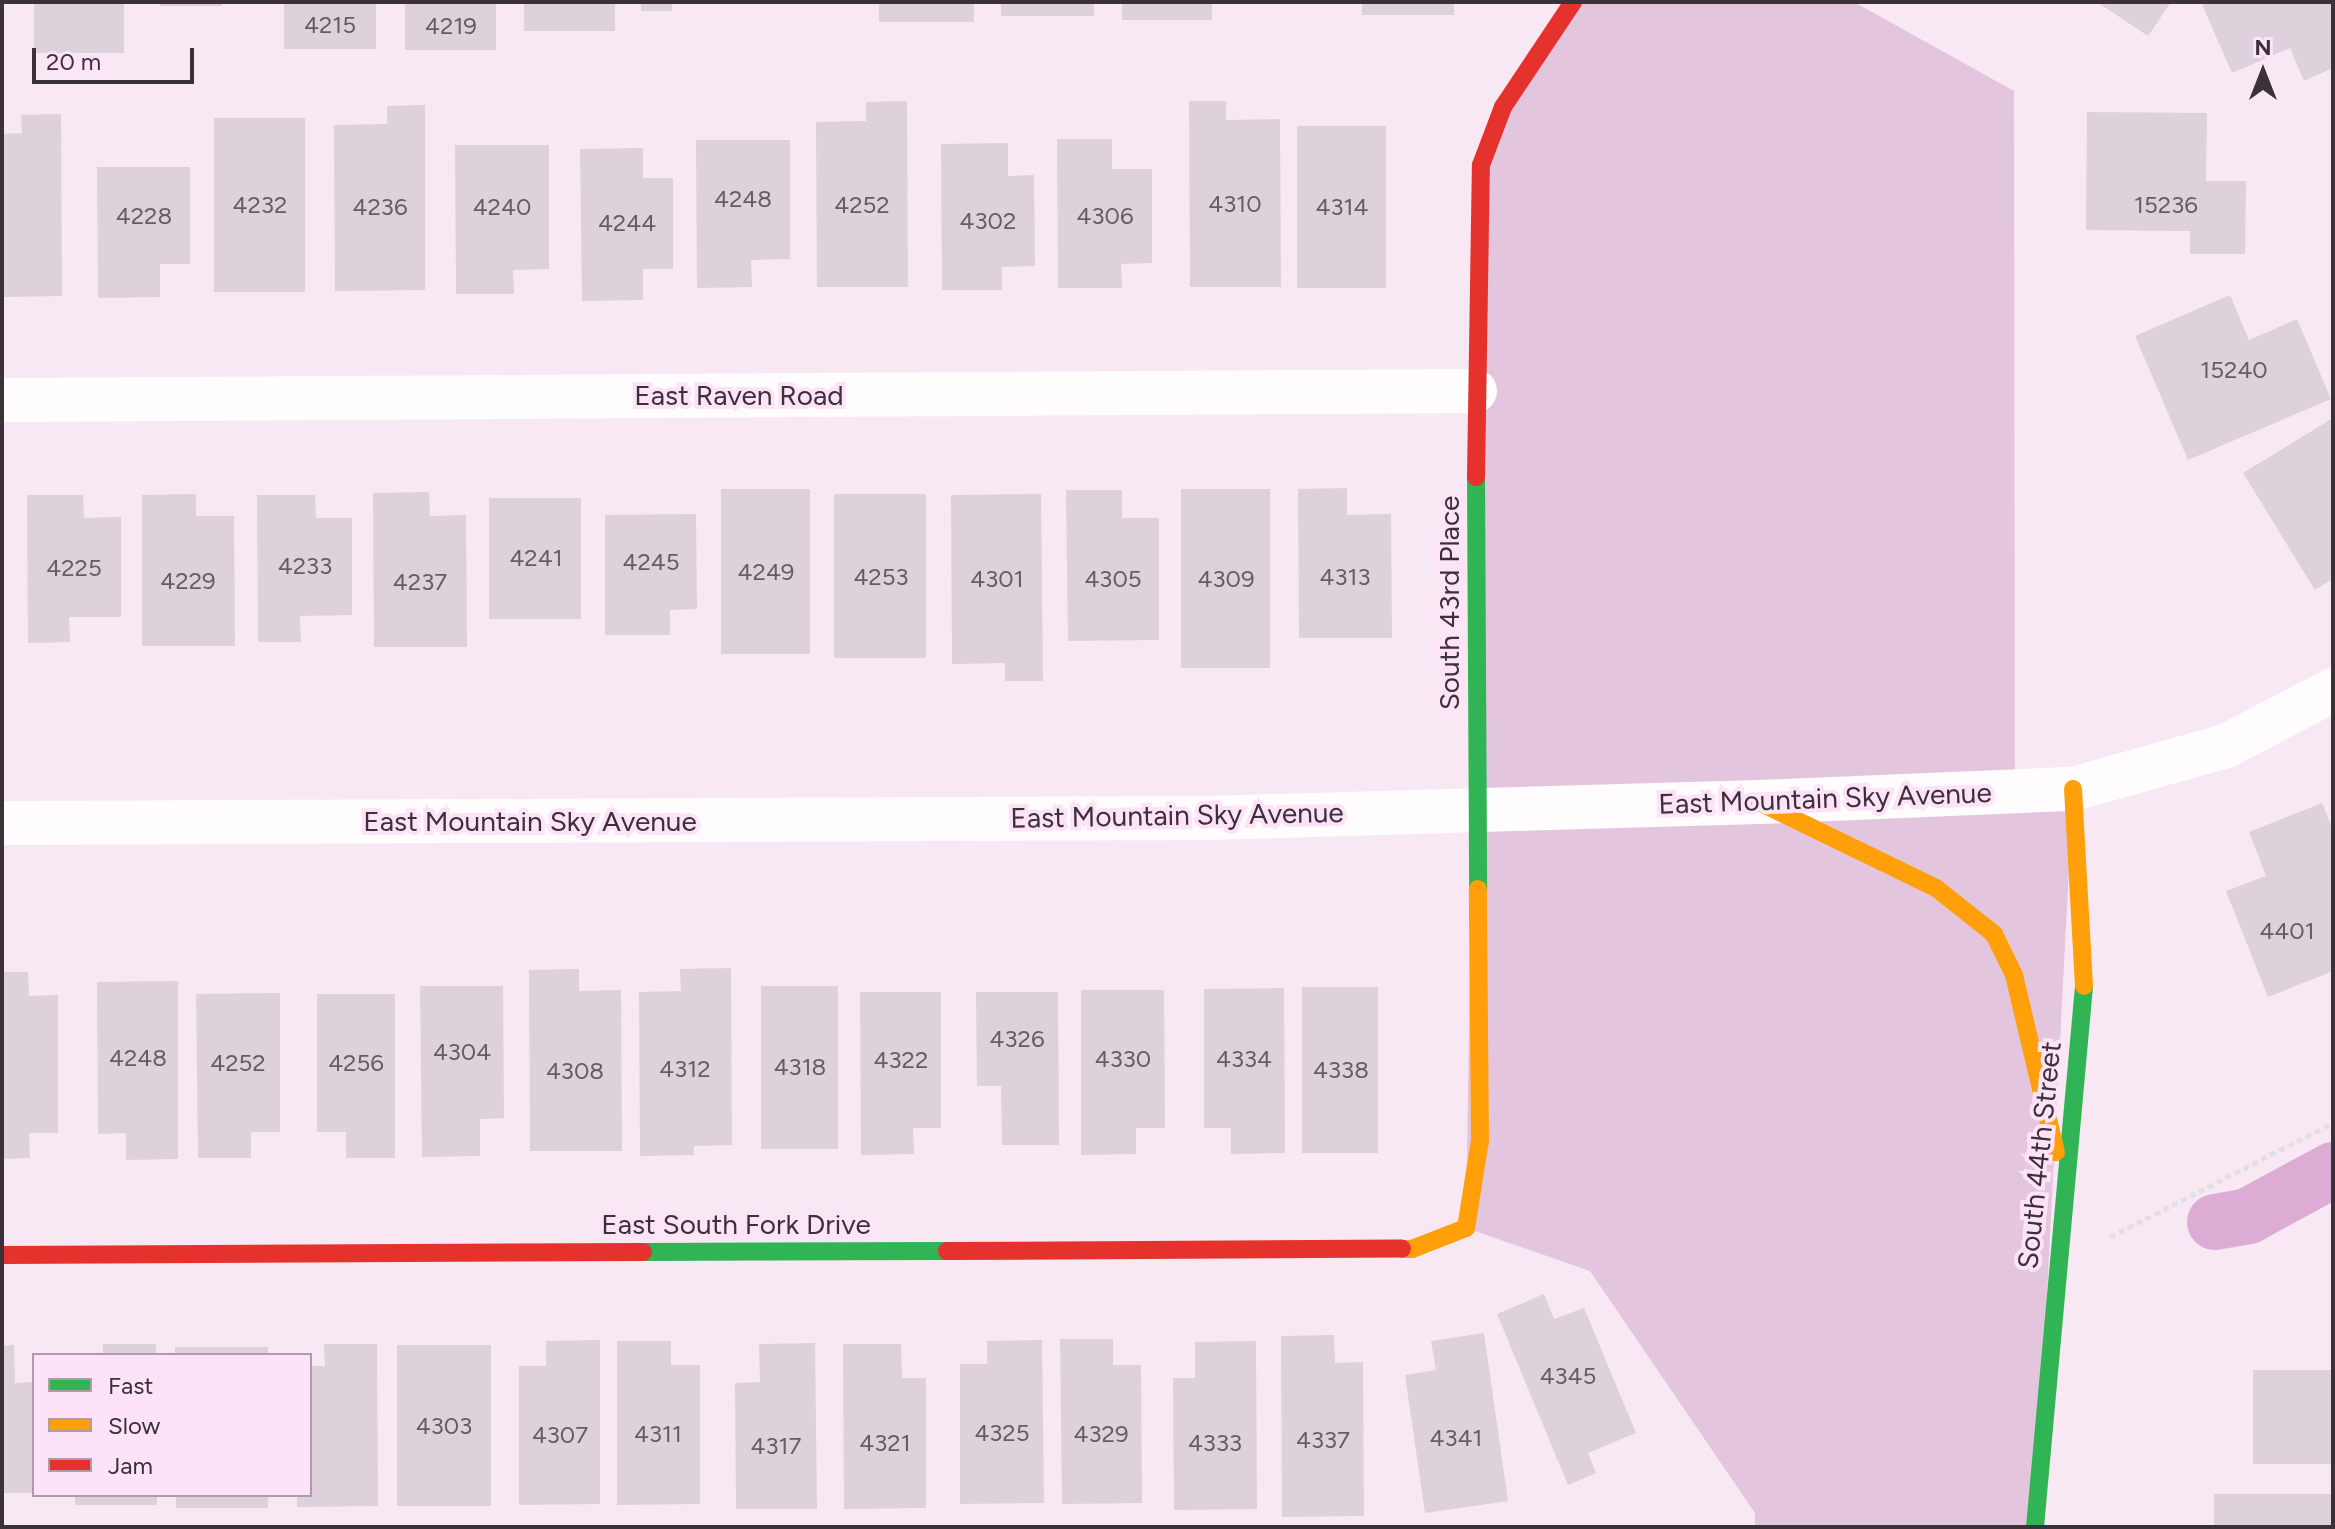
<!DOCTYPE html>
<html>
<head>
<meta charset="utf-8">
<style>
	body { margin:0 }
	#map { position:relative; width:2335px; height:1529px; overflow:hidden; background:#f7e8f4; font-family:Figtree,sans-serif }
	div>[style] { position:absolute }
	.green>* { inset:0; background:#e3c5de }
	.canal>* { height:56px; margin:-28px; padding:0 28px; transform-origin:28px; border-radius:28px; background:#ddacd5 }
	.building>* { inset:0; background:#ddd1db; transform-origin:0 0 }
	.path>* { height:5px; margin-top:-2.5px; transform-origin:0; background:repeating-linear-gradient(90deg,#e3e0e3 0 6px,transparent 0 10px) }
	.street>* { height:44px; margin:-22px; padding:0 22px; transform-origin:22px; border-radius:22px; background:#fefcfd }
	.fast>* { height:18px; margin:-9px; padding:0 9px; transform-origin:9px; border-radius:9px; background:#30b455 }
	.slow>* { height:18px; margin:-9px; padding:0 9px; transform-origin:9px; border-radius:9px; background:#ff9f0a }
	.jam>* { height:18px; margin:-9px; padding:0 9px; transform-origin:9px; border-radius:9px; background:#e5322d }
	span { translate:-50% -50%; white-space:nowrap; text-align:center; line-height:1.15; -webkit-text-stroke:8px #fde2f8; paint-order:stroke }
	.number-label { font-size:24px; color:#665c64 }
	.number-label span { -webkit-text-stroke-width:0 }
	.street-label { font-size:28px; color:#3b3139 }
	.frame { position:absolute; inset:0; border:4px solid #3b3139; pointer-events:none }
	.legend { position:absolute; left:32px; top:1353px; width:280px; height:144px; box-sizing:border-box; background:#fde2f8; border:2px solid #af9bac; margin:0; padding:10px 14px; list-style:none; font-size:24px; color:#3b3139 }
	.legend li { display:flex; align-items:center; gap:16px; height:40px }
	.legend b { width:40px; border:2px solid #af9bac }
	.north { position:absolute; left:2223px; top:32px; width:80px; height:80px; -webkit-text-stroke:6px #fde2f8; paint-order:stroke; rotate:0deg; font-size:22px; font-weight:700; line-height:32px; text-align:center; color:#3b3139 }
	.north::after { content:''; display:block; margin:auto; width:28px; height:36px; background:#3b3139; clip-path:polygon(50% 0,100% 100%,50% 72%,0 100%) }
	.scale { position:absolute; left:32px; top:48px; width:162px; height:36px; box-sizing:border-box; border:4px solid #3b3139; border-top:0; padding-left:10px; font-size:24px; line-height:28px; white-space:nowrap; color:#3b3139; -webkit-text-stroke:6px #fde2f8; paint-order:stroke }
</style>
</head>
<body>
<div id="map">
	<div class="green">
		<div style="clip-path:polygon(1573px 2px,1854px 2px,2014px 91px,2015px 790px,2073px 789px,2035px 1527px,1755px 1527px,1755px 1513px,1590px 1271px,1466px 1228px,1481px 165px)"></div>
	</div>
	<div class="canal">
		<div style="left:2215px;top:1222px;width:34px;rotate:-10deg"></div>
		<div style="left:2248px;top:1216px;width:97px;rotate:-28.4deg"></div>
	</div>
	<div class="building">
		<div style="left:34px;top:2px;width:90px;height:51px"></div>
		<div style="left:160px;top:2px;width:62px;height:4px"></div>
		<div style="left:284px;top:2px;width:92px;height:47px"></div>
		<div style="left:405px;top:2px;width:91px;height:48px"></div>
		<div style="left:524px;top:2px;width:91px;height:29px"></div>
		<div style="left:641px;top:2px;width:31px;height:9px"></div>
		<div style="left:879px;top:2px;width:95px;height:20px"></div>
		<div style="left:1001px;top:2px;width:93px;height:14px"></div>
		<div style="left:1122px;top:2px;width:90px;height:18px"></div>
		<div style="left:1362px;top:2px;width:92px;height:13px"></div>
		<div style="clip-path:polygon(2097px 2px,2171px 2px,2148px 36px)"></div>
		<div style="clip-path:polygon(2201px 2px,2333px 2px,2333px 68px,2304px 81px,2290px 48px,2232px 73px)"></div>
		<div style="clip-path:polygon(907px 101px,908px 287px,817px 287px,816px 122px,866px 121px,866px 102px)"></div>
		<div style="clip-path:polygon(1189px 101px,1226px 101px,1226px 120px,1280px 119px,1281px 287px,1190px 287px)"></div>
		<div style="clip-path:polygon(425px 105px,425px 290px,335px 291px,334px 125px,387px 124px,387px 106px)"></div>
		<div style="clip-path:polygon(2087px 112px,2207px 113px,2206px 181px,2246px 181px,2245px 254px,2190px 254px,2190px 231px,2086px 230px)"></div>
		<div style="clip-path:polygon(61px 114px,62px 296px,2px 297px,2px 134px,22px 133px,21px 115px)"></div>
		<div style="left:305px;top:118px;width:174px;height:91px;rotate:90deg"></div>
		<div style="left:1297px;top:126px;width:89px;height:162px"></div>
		<div style="clip-path:polygon(1057px 139px,1112px 139px,1112px 169px,1152px 169px,1152px 263px,1121px 264px,1122px 288px,1058px 288px)"></div>
		<div style="clip-path:polygon(696px 140px,790px 140px,790px 259px,751px 260px,752px 287px,697px 288px)"></div>
		<div style="clip-path:polygon(1008px 143px,1008px 176px,1034px 175px,1035px 266px,1002px 267px,1002px 290px,942px 290px,941px 144px)"></div>
		<div style="clip-path:polygon(455px 145px,549px 145px,549px 269px,513px 270px,514px 294px,456px 294px)"></div>
		<div style="clip-path:polygon(643px 148px,643px 178px,673px 178px,673px 269px,643px 269px,643px 300px,582px 301px,580px 149px)"></div>
		<div style="clip-path:polygon(97px 167px,190px 167px,190px 264px,160px 264px,160px 297px,98px 298px)"></div>
		<div style="clip-path:polygon(2230px 295px,2249px 340px,2297px 319px,2331px 399px,2188px 460px,2135px 336px)"></div>
		<div style="clip-path:polygon(2333px 418px,2333px 579px,2315px 590px,2243px 473px)"></div>
		<div style="clip-path:polygon(1347px 488px,1347px 515px,1391px 514px,1392px 638px,1299px 638px,1298px 489px)"></div>
		<div style="left:810px;top:489px;width:165px;height:89px;rotate:90deg"></div>
		<div style="left:1270px;top:489px;width:179px;height:89px;rotate:90deg"></div>
		<div style="clip-path:polygon(1066px 490px,1122px 490px,1122px 518px,1159px 518px,1159px 640px,1068px 641px)"></div>
		<div style="clip-path:polygon(429px 492px,430px 516px,466px 515px,467px 647px,374px 647px,373px 493px)"></div>
		<div style="clip-path:polygon(196px 494px,196px 516px,234px 516px,235px 646px,142px 646px,142px 495px)"></div>
		<div style="left:926px;top:494px;width:164px;height:92px;rotate:90deg"></div>
		<div style="clip-path:polygon(1041px 494px,1043px 681px,1005px 681px,1005px 663px,952px 664px,951px 495px)"></div>
		<div style="clip-path:polygon(27px 495px,83px 495px,84px 518px,121px 517px,121px 617px,69px 617px,70px 642px,28px 643px)"></div>
		<div style="clip-path:polygon(257px 495px,315px 495px,316px 518px,352px 518px,352px 615px,300px 616px,301px 642px,258px 642px)"></div>
		<div style="left:489px;top:498px;width:92px;height:121px"></div>
		<div style="clip-path:polygon(696px 514px,697px 609px,670px 610px,670px 635px,605px 635px,605px 515px)"></div>
		<div style="clip-path:polygon(2322px 803px,2333px 830px,2333px 971px,2268px 997px,2226px 891px,2266px 876px,2249px 832px)"></div>
		<div style="clip-path:polygon(731px 968px,732px 1145px,694px 1146px,694px 1155px,640px 1156px,639px 992px,681px 991px,680px 969px)"></div>
		<div style="clip-path:polygon(579px 969px,579px 991px,621px 990px,622px 1151px,530px 1151px,529px 970px)"></div>
		<div style="clip-path:polygon(2px 972px,28px 972px,29px 996px,58px 995px,58px 1133px,29px 1133px,30px 1158px,2px 1159px)"></div>
		<div style="clip-path:polygon(178px 981px,178px 1159px,126px 1160px,126px 1133px,98px 1134px,97px 982px)"></div>
		<div style="clip-path:polygon(420px 986px,503px 986px,504px 1118px,480px 1119px,480px 1156px,422px 1157px)"></div>
		<div style="left:761px;top:986px;width:77px;height:163px"></div>
		<div style="left:1378px;top:987px;width:166px;height:76px;rotate:90deg"></div>
		<div style="clip-path:polygon(1284px 988px,1285px 1153px,1231px 1154px,1231px 1128px,1204px 1128px,1204px 989px)"></div>
		<div style="clip-path:polygon(1081px 990px,1164px 990px,1165px 1128px,1136px 1128px,1136px 1154px,1081px 1155px)"></div>
		<div style="clip-path:polygon(860px 992px,941px 992px,941px 1128px,913px 1128px,914px 1154px,861px 1155px)"></div>
		<div style="clip-path:polygon(976px 992px,1058px 992px,1059px 1145px,1002px 1145px,1001px 1086px,977px 1086px)"></div>
		<div style="clip-path:polygon(280px 993px,280px 1132px,251px 1132px,251px 1158px,198px 1158px,196px 994px)"></div>
		<div style="clip-path:polygon(317px 994px,395px 994px,395px 1158px,346px 1158px,346px 1132px,317px 1132px)"></div>
		<div style="clip-path:polygon(1544px 1294px,1554px 1319px,1584px 1308px,1636px 1433px,1588px 1453px,1596px 1473px,1568px 1485px,1497px 1314px)"></div>
		<div style="clip-path:polygon(1484px 1333px,1508px 1501px,1425px 1513px,1405px 1375px,1436px 1370px,1431px 1341px)"></div>
		<div style="clip-path:polygon(1334px 1335px,1335px 1363px,1363px 1362px,1364px 1516px,1282px 1517px,1281px 1336px)"></div>
		<div style="clip-path:polygon(1060px 1339px,1113px 1339px,1113px 1365px,1141px 1365px,1142px 1503px,1062px 1504px)"></div>
		<div style="clip-path:polygon(600px 1340px,600px 1504px,519px 1505px,519px 1366px,546px 1366px,546px 1341px)"></div>
		<div style="clip-path:polygon(1042px 1340px,1044px 1503px,960px 1504px,960px 1364px,987px 1364px,987px 1341px)"></div>
		<div style="clip-path:polygon(617px 1341px,671px 1341px,671px 1365px,700px 1365px,700px 1504px,617px 1505px)"></div>
		<div style="clip-path:polygon(1256px 1341px,1257px 1509px,1174px 1510px,1173px 1378px,1195px 1378px,1195px 1342px)"></div>
		<div style="clip-path:polygon(815px 1343px,817px 1509px,736px 1509px,735px 1383px,760px 1382px,759px 1344px)"></div>
		<div style="left:103px;top:1344px;width:53px;height:11px"></div>
		<div style="clip-path:polygon(324px 1344px,377px 1344px,378px 1506px,297px 1507px,297px 1495px,310px 1495px,310px 1366px,325px 1366px)"></div>
		<div style="clip-path:polygon(843px 1344px,901px 1344px,902px 1378px,926px 1378px,926px 1508px,844px 1509px)"></div>
		<div style="clip-path:polygon(14px 1345px,15px 1383px,34px 1382px,34px 1493px,2px 1493px,2px 1346px)"></div>
		<div style="left:491px;top:1345px;width:161px;height:94px;rotate:90deg"></div>
		<div style="left:175px;top:1347px;width:93px;height:8px"></div>
		<div style="left:2333px;top:1370px;width:94px;height:80px;rotate:90deg"></div>
		<div style="left:2333px;top:1494px;width:33px;height:119px;rotate:90deg"></div>
		<div style="left:75px;top:1495px;width:82px;height:10px"></div>
		<div style="left:176px;top:1495px;width:92px;height:13px"></div>
	</div>
	<div class="path">
		<div style="left:2110px;top:1237px;width:250px;rotate:-27.1deg"></div>
	</div>
	<div class="street">
		<div style="left:2px;top:400px;width:1473px;rotate:-0.35deg"></div>
		<div style="left:2px;top:823px;width:1205px;rotate:-0.24deg"></div>
		<div style="left:1207px;top:818px;width:552px;rotate:-1.66deg"></div>
		<div style="left:1759px;top:802px;width:314px;rotate:-2.4deg"></div>
		<div style="left:2073px;top:789px;width:159px;rotate:-15.7deg"></div>
		<div style="left:2226px;top:746px;width:121px;rotate:-27.6deg"></div>
	</div>
	<div class="fast">
		<div style="left:1476px;top:477px;width:412px;rotate:89.7deg"></div>
		<div style="left:643px;top:1252px;width:304px;rotate:-0.2deg"></div>
		<div style="left:2035px;top:1527px;width:543px;rotate:-84.82deg"></div>
	</div>
	<div class="slow">
		<div style="left:2073px;top:789px;width:197px;rotate:86.8deg"></div>
		<div style="left:1759px;top:802px;width:197px;rotate:25.9deg"></div>
		<div style="left:1936px;top:888px;width:74px;rotate:38.4deg"></div>
		<div style="left:1994px;top:934px;width:46px;rotate:64deg"></div>
		<div style="left:2014px;top:975px;width:182px;rotate:76.7deg"></div>
		<div style="left:1402px;top:1249px;width:10px"></div>
		<div style="left:1412px;top:1249px;width:58px;rotate:-21.3deg"></div>
		<div style="left:1466px;top:1228px;width:88px;rotate:-80.9deg"></div>
		<div style="left:1480px;top:1141px;width:252px;rotate:-90.5deg"></div>
	</div>
	<div class="jam">
		<div style="left:1476px;top:477px;width:312px;rotate:-89.1deg"></div>
		<div style="left:1481px;top:165px;width:62px;rotate:-69.2deg"></div>
		<div style="left:1503px;top:107px;width:126px;rotate:-56.3deg"></div>
		<div style="left:947px;top:1251px;width:455px;rotate:-0.3deg"></div>
		<div style="left:2px;top:1255px;width:641px;rotate:-0.27deg"></div>
	</div>
	<div class="number-label">
		<span style="left:330px;top:25px">4215</span>
		<span style="left:451px;top:26px">4219</span>
		<span style="left:743px;top:199px">4248</span>
		<span style="left:1235px;top:204px">4310</span>
		<span style="left:260px;top:205px">4232</span>
		<span style="left:862px;top:205px">4252</span>
		<span style="left:2166px;top:205px">15236</span>
		<span style="left:380px;top:207px">4236</span>
		<span style="left:502px;top:207px">4240</span>
		<span style="left:1342px;top:207px">4314</span>
		<span style="left:144px;top:216px">4228</span>
		<span style="left:1105px;top:216px">4306</span>
		<span style="left:988px;top:221px">4302</span>
		<span style="left:627px;top:223px">4244</span>
		<span style="left:2234px;top:370px">15240</span>
		<span style="left:536px;top:558px">4241</span>
		<span style="left:651px;top:562px">4245</span>
		<span style="left:305px;top:566px">4233</span>
		<span style="left:74px;top:568px">4225</span>
		<span style="left:766px;top:572px">4249</span>
		<span style="left:881px;top:577px">4253</span>
		<span style="left:1345px;top:577px">4313</span>
		<span style="left:997px;top:579px">4301</span>
		<span style="left:1113px;top:579px">4305</span>
		<span style="left:1226px;top:579px">4309</span>
		<span style="left:188px;top:581px">4229</span>
		<span style="left:420px;top:582px">4237</span>
		<span style="left:2287px;top:931px">4401</span>
		<span style="left:1017px;top:1039px">4326</span>
		<span style="left:462px;top:1052px">4304</span>
		<span style="left:138px;top:1058px">4248</span>
		<span style="left:1123px;top:1059px">4330</span>
		<span style="left:1244px;top:1059px">4334</span>
		<span style="left:901px;top:1060px">4322</span>
		<span style="left:238px;top:1063px">4252</span>
		<span style="left:356px;top:1063px">4256</span>
		<span style="left:800px;top:1067px">4318</span>
		<span style="left:685px;top:1069px">4312</span>
		<span style="left:1341px;top:1070px">4338</span>
		<span style="left:575px;top:1071px">4308</span>
		<span style="left:1568px;top:1376px">4345</span>
		<span style="left:444px;top:1426px">4303</span>
		<span style="left:1002px;top:1433px">4325</span>
		<span style="left:658px;top:1434px">4311</span>
		<span style="left:1101px;top:1434px">4329</span>
		<span style="left:560px;top:1435px">4307</span>
		<span style="left:1456px;top:1438px">4341</span>
		<span style="left:1323px;top:1440px">4337</span>
		<span style="left:885px;top:1443px">4321</span>
		<span style="left:1215px;top:1443px">4333</span>
		<span style="left:776px;top:1446px">4317</span>
	</div>
	<div class="street-label">
		<span style="left:739px;top:395px">East Raven Road</span>
		<span style="left:1449px;top:603px;rotate:-90deg">South 43rd Place</span>
		<span style="left:1825px;top:798px;rotate:-2deg">East Mountain Sky Avenue</span>
		<span style="left:1177px;top:815px;rotate:-1deg">East Mountain Sky Avenue</span>
		<span style="left:530px;top:821px">East Mountain Sky Avenue</span>
		<span style="left:2039px;top:1155px;rotate:-84deg">South 44th Street</span>
		<span style="left:736px;top:1224px">East South Fork Drive</span>
	</div>
	<div class="frame"></div>
	<ul class="legend">
	<li><b style="height:10px;background:#30b455"></b>Fast</li>
	<li><b style="height:10px;background:#ff9f0a"></b>Slow</li>
	<li><b style="height:10px;background:#e5322d"></b>Jam</li>
	</ul>
	<div class="north">N</div>
	<div class="scale">20 m</div>
</div>
</body>
</html>
